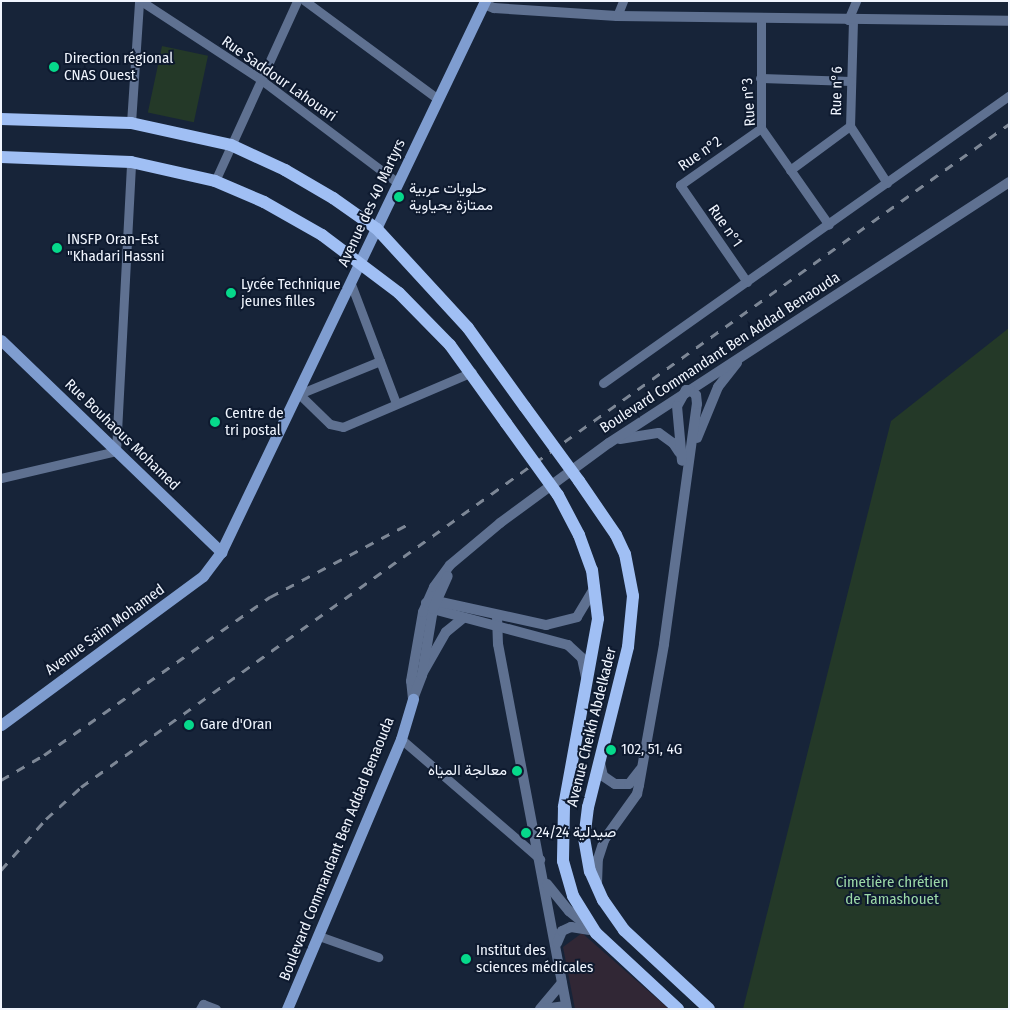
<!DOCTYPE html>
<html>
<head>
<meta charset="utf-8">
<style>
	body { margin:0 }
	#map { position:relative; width:1010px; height:1010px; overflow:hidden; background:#172439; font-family:"Fira Sans Condensed",Vazirmatn,sans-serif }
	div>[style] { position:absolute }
	.medical>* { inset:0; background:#312735 }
	.green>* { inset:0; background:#243928; transform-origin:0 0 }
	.minor>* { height:9px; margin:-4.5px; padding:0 4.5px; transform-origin:4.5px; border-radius:4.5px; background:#5f7191 }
	.tertiary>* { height:10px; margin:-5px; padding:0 5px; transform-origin:5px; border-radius:5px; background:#5f7191 }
	.secondary>* { height:11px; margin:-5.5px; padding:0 5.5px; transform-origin:5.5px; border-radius:5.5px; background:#7f9dd0 }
	.primary>* { height:12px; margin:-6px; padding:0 6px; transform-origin:6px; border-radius:6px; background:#a0bff4 }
	.rail>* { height:3px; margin-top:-1.5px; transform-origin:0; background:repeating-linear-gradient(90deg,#7d8796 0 9px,transparent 0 18px) }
	.primary-bridge>* { height:12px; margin:-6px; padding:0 6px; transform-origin:6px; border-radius:6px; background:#a0bff4 }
	.dots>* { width:14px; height:14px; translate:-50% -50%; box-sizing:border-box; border:2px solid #0e1a2f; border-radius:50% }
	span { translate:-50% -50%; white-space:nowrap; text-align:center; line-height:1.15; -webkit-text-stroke:4px #0e1a2f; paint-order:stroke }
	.poi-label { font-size:15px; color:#f0f5fe }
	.left { translate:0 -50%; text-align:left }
	.right { translate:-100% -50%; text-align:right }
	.street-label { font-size:15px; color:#f0f5fe }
	.park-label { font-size:15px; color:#9cd8a7 }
	.frame { position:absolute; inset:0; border:2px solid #f0f5fe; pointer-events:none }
</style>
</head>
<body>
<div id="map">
	<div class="medical">
		<div style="clip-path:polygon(582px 933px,669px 1009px,575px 1009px,563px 947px)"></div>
	</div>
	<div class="green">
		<div style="left:162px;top:46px;width:47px;height:68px;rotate:12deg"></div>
		<div style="clip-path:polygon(1009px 328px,1009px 1009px,743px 1009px,891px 421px)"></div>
	</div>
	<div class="minor">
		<div style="left:141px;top:1px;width:142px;rotate:33.2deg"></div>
		<div style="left:260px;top:79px;width:173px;rotate:37deg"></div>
		<div style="left:305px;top:1px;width:165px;rotate:36.4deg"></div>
		<div style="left:617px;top:16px;width:16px;rotate:-68deg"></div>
		<div style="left:761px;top:17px;width:111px;rotate:90deg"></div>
		<div style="left:761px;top:128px;width:118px;rotate:55deg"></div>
		<div style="left:848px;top:20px;width:21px;rotate:-67deg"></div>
		<div style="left:853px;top:20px;width:106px;rotate:91.6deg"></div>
		<div style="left:850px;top:126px;width:68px;rotate:57deg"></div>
		<div style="left:760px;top:78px;width:91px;rotate:1.9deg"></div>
		<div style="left:131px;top:123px;width:122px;rotate:-86.2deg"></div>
		<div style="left:790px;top:170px;width:74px;rotate:-36.3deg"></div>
		<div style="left:215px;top:181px;width:198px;rotate:-65.5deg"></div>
		<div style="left:747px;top:282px;width:118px;rotate:-124.6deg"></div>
		<div style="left:680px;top:185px;width:99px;rotate:-35.1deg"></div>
		<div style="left:351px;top:284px;width:127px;rotate:69.3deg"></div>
		<div style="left:380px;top:361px;width:87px;rotate:157.8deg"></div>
		<div style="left:299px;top:394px;width:43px;rotate:44.1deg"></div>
		<div style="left:330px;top:424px;width:13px;rotate:13deg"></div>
		<div style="left:343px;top:427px;width:140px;rotate:-23.1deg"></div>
		<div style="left:603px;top:383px;width:497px;rotate:-35.3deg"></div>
		<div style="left:1px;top:478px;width:118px;rotate:-13.2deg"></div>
		<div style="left:116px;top:451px;width:289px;rotate:-87deg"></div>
		<div style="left:401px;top:739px;width:184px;rotate:40.8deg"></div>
		<div style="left:319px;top:936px;width:63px;rotate:19.6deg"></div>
		<div style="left:200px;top:1009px;width:6px;rotate:-59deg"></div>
		<div style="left:203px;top:1004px;width:14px;rotate:21deg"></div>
	</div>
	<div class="tertiary">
		<div style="left:484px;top:4px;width:11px;rotate:22deg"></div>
		<div style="left:494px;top:8px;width:123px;rotate:3.7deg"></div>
		<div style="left:617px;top:16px;width:392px;rotate:0.7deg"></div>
		<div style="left:697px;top:438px;width:55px;rotate:-67.6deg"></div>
		<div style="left:718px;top:387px;width:31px;rotate:-52deg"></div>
		<div style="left:620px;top:439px;width:39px;rotate:-9deg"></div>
		<div style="left:659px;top:433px;width:17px;rotate:36deg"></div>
		<div style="left:673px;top:443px;width:11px;rotate:56deg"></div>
		<div style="left:497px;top:616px;width:28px;rotate:88deg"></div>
		<div style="left:498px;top:644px;width:371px;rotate:79.3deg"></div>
		<div style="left:422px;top:674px;width:48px;rotate:-60.3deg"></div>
		<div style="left:446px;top:632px;width:22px;rotate:-39deg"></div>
		<div style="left:586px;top:677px;width:19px;rotate:-102deg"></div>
		<div style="left:582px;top:658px;width:19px;rotate:-137deg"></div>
		<div style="left:568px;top:645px;width:140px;rotate:-165.1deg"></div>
		<div style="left:433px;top:609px;width:9px;rotate:-139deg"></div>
		<div style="left:426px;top:603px;width:10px;rotate:-11deg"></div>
		<div style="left:436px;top:601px;width:113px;rotate:12.3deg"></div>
		<div style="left:546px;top:625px;width:32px;rotate:-14deg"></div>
		<div style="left:577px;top:617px;width:35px;rotate:-59deg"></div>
		<div style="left:413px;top:699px;width:18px;rotate:-96deg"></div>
		<div style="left:411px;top:681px;width:70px;rotate:-80.1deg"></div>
		<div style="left:423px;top:612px;width:27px;rotate:-66deg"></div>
		<div style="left:434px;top:587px;width:27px;rotate:-54deg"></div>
		<div style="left:450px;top:565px;width:65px;rotate:-40deg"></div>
		<div style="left:500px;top:523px;width:135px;rotate:-36.3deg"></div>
		<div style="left:609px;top:443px;width:478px;rotate:-33.1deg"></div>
		<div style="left:413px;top:699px;width:26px;rotate:-69deg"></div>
		<div style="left:422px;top:675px;width:67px;rotate:-80.5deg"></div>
		<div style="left:433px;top:609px;width:36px;rotate:-66deg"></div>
		<div style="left:600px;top:763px;width:13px;rotate:77deg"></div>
		<div style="left:603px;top:776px;width:14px;rotate:34deg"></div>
		<div style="left:615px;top:784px;width:14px"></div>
		<div style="left:629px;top:784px;width:18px;rotate:-52deg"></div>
		<div style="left:547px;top:884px;width:35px;rotate:51deg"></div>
		<div style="left:569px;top:911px;width:28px;rotate:39deg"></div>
		<div style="left:597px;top:884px;width:25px;rotate:-88deg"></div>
		<div style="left:598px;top:859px;width:20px;rotate:-72deg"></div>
		<div style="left:604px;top:840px;width:57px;rotate:-54.3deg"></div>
		<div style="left:637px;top:794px;width:9px;rotate:-77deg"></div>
		<div style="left:639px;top:785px;width:143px;rotate:-79.9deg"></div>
		<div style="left:664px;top:644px;width:242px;rotate:-82.2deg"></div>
		<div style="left:697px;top:404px;width:9px;rotate:-96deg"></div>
		<div style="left:696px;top:395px;width:8px;rotate:-140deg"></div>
		<div style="left:690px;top:390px;width:4px;rotate:180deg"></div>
		<div style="left:686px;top:390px;width:18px;rotate:119deg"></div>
		<div style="left:677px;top:406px;width:55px;rotate:84.8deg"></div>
		<div style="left:557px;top:943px;width:13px;rotate:-67deg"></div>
		<div style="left:562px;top:931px;width:10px;rotate:-24deg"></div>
		<div style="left:571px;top:927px;width:19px;rotate:9deg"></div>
		<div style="left:540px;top:1009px;width:34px;rotate:-50deg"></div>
		<div style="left:542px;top:1009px;width:24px;rotate:-7deg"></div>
	</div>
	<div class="secondary">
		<div style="left:1px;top:340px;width:306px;rotate:43.9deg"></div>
		<div style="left:1px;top:725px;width:251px;rotate:-36.4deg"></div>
		<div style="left:203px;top:576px;width:30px;rotate:-53deg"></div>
		<div style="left:221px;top:552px;width:611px;rotate:-64.4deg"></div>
		<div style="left:287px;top:1009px;width:293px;rotate:-67.1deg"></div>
		<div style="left:401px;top:739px;width:42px;rotate:-73.3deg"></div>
	</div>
	<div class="primary">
		<div style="left:1px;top:119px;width:130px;rotate:1.8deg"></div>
		<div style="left:131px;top:123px;width:102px;rotate:12.4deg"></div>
		<div style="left:231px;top:145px;width:60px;rotate:24.8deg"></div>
		<div style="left:285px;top:170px;width:56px;rotate:30.3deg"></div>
		<div style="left:333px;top:198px;width:54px;rotate:35.2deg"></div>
		<div style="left:377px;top:229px;width:134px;rotate:47.4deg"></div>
		<div style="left:468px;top:328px;width:97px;rotate:54.2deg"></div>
		<div style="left:1px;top:157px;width:130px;rotate:2.2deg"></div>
		<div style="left:131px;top:162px;width:86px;rotate:12.7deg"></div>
		<div style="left:215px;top:181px;width:53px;rotate:23.2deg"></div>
		<div style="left:264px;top:202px;width:67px;rotate:29.6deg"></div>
		<div style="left:322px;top:235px;width:96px;rotate:37deg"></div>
		<div style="left:399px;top:293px;width:73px;rotate:45.6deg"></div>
		<div style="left:450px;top:345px;width:96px;rotate:54.3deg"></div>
		<div style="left:579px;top:481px;width:65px;rotate:55.6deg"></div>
		<div style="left:616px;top:535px;width:21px;rotate:65deg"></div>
		<div style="left:625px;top:554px;width:43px;rotate:79.2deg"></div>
		<div style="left:633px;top:596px;width:51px;rotate:95.6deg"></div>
		<div style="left:628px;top:647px;width:165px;rotate:104deg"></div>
		<div style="left:588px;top:807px;width:31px;rotate:97deg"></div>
		<div style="left:584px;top:838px;width:34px;rotate:80deg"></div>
		<div style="left:590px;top:871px;width:32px;rotate:66deg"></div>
		<div style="left:603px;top:900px;width:37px;rotate:55deg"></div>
		<div style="left:624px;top:930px;width:116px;rotate:42.9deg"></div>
		<div style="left:558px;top:495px;width:45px;rotate:62.3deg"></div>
		<div style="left:579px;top:535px;width:37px;rotate:70deg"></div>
		<div style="left:592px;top:570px;width:49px;rotate:83deg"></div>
		<div style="left:598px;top:619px;width:191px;rotate:100.3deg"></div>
		<div style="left:564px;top:807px;width:54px;rotate:91.1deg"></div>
		<div style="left:563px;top:861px;width:36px;rotate:74deg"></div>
		<div style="left:573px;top:896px;width:44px;rotate:58.1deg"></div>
		<div style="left:596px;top:933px;width:112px;rotate:42.8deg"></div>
	</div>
	<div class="rail">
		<div style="left:1px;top:780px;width:50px;rotate:-30.2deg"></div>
		<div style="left:44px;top:755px;width:276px;rotate:-35deg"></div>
		<div style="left:270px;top:597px;width:161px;rotate:-27.8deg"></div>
		<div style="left:1px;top:870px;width:68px;rotate:-48.6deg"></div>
		<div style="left:46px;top:819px;width:47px;rotate:-42.4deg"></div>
		<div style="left:81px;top:787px;width:1141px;rotate:-35.54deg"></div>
	</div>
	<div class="primary-bridge">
		<div style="left:525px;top:407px;width:92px;rotate:53.9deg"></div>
		<div style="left:506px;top:423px;width:89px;rotate:54.2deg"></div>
	</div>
	<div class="dots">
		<div style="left:54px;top:67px;background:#06d98b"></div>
		<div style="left:399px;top:197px;background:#06d98b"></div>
		<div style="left:57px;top:248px;background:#06d98b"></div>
		<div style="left:231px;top:293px;background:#06d98b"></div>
		<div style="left:215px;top:422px;background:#06d98b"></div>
		<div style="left:189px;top:725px;background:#06d98b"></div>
		<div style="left:611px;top:750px;background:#06d98b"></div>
		<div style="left:517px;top:771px;background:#06d98b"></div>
		<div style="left:526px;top:833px;background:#06d98b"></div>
		<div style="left:466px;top:959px;background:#06d98b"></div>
	</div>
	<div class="poi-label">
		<span class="left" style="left:64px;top:67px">Direction régional<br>CNAS Ouest</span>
		<span class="left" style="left:409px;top:197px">حلويات عربية<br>ممتازة يحياوية</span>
		<span class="left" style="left:67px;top:248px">INSFP Oran-Est<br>"Khadari Hassni</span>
		<span class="left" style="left:241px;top:293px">Lycée Technique<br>jeunes filles</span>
		<span class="left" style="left:225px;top:422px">Centre de<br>tri postal</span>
		<span class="left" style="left:200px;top:725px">Gare d'Oran</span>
		<span class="left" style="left:621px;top:750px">102, 51, 4G</span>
		<span class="right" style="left:507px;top:771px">معالجة المياه</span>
		<span class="left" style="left:536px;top:833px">صيدلية 24/24</span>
		<span class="left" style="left:476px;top:959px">Institut des<br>sciences médicales</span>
	</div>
	<div class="street-label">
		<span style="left:279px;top:79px;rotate:35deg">Rue Saddour Lahouari</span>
		<span style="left:837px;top:91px;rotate:-89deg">Rue n°6</span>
		<span style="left:749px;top:102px;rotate:-94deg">Rue n°3</span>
		<span style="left:700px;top:154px;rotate:-35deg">Rue n°2</span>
		<span style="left:372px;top:203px;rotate:-65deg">Avenue des 40 Martyrs</span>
		<span style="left:725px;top:226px;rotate:55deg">Rue n°1</span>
		<span style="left:720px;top:353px;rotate:-33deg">Boulevard Commandant Ben Addad Benaouda</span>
		<span style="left:122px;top:435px;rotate:44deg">Rue Bouhaous Mohamed</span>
		<span style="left:105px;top:630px;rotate:-36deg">Avenue Saïm Mohamed</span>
		<span style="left:592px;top:727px;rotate:-76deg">Avenue Cheikh Abdelkader</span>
		<span style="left:337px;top:849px;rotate:-68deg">Boulevard Commandant Ben Addad Benaouda</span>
	</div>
	<div class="park-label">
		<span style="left:892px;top:891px">Cimetière chrétien<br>de Tamashouet</span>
	</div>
	<div class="frame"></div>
</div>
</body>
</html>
